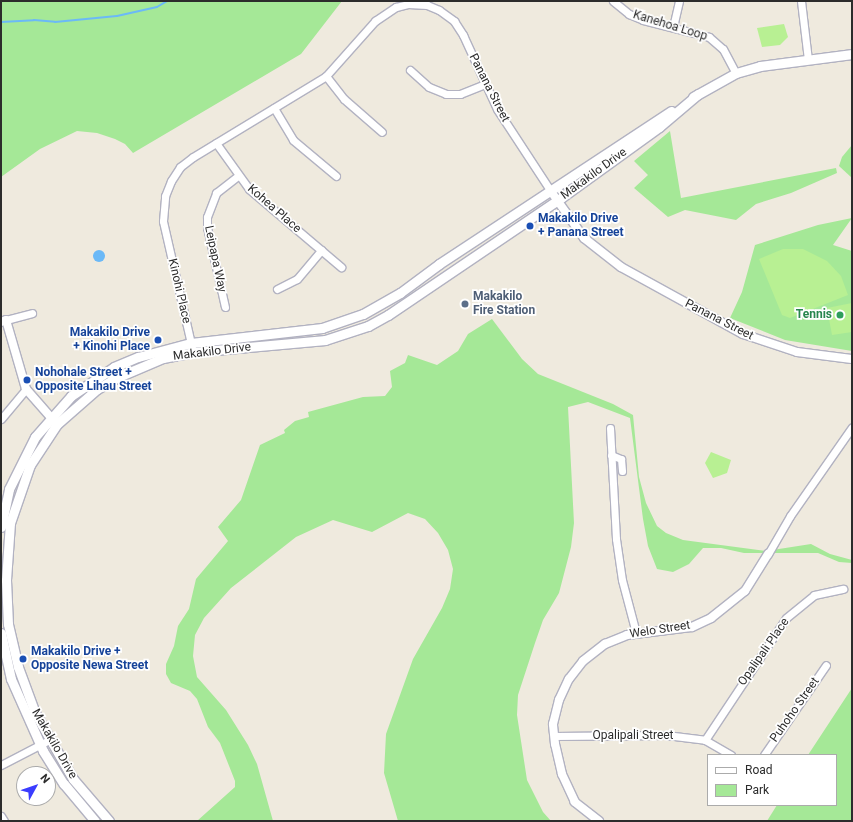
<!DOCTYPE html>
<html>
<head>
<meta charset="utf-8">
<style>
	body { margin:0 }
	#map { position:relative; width:853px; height:822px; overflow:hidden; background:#efeade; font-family:Roboto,sans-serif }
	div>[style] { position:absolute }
	.green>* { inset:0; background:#a5e897 }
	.pitch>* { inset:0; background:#b8f093 }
	.water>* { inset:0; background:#6bb9f7 }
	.round { border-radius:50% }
	.stream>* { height:2px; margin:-1px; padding:0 1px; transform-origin:1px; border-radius:1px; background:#6bb9f7 }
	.roads { filter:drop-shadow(1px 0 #b2b2c1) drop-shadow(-1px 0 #b2b2c1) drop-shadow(0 1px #b2b2c1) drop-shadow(0 -1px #b2b2c1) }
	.minor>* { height:7px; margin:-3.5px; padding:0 3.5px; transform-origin:3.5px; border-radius:3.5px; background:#fff }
	.tertiary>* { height:8px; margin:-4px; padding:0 4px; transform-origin:4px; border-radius:4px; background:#fff }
	.secondary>* { height:9px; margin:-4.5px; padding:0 4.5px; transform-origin:4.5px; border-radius:4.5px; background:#fff }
	.dots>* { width:11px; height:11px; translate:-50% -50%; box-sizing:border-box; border:2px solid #fff; border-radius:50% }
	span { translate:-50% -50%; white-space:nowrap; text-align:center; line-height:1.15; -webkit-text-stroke:3.5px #fff; paint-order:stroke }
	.street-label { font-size:12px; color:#2c2c2c }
	.transit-label { font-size:12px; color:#164399; font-weight:700 }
	.left { translate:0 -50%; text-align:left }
	.right { translate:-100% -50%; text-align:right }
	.service-label { font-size:12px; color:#4e5e75; font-weight:700 }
	.leisure-label { font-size:12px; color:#27864d; font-weight:700 }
	.frame { position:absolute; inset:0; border:2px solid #2c2c2c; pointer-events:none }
	.legend { position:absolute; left:707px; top:754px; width:130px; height:52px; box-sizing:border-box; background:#fff; border:1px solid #ababab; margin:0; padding:5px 7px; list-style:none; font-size:12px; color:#2c2c2c }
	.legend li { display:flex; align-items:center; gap:8px; height:20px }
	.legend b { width:20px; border:1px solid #ababab }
	.north { position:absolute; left:16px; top:766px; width:40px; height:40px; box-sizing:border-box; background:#fff; border:1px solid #ababab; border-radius:50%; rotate:50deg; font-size:11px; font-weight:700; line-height:16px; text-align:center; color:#2c2c2c }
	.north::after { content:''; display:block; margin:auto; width:14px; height:18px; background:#3b3dff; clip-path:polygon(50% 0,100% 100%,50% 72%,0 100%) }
</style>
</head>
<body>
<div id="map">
	<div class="green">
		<div style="clip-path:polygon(1px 1px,342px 1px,301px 54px,133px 153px,125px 144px,115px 139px,97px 133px,77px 131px,40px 149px,1px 177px)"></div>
		<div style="clip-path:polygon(670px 131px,681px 198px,836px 168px,837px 173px,791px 193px,756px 204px,736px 220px,685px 210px,668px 217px,634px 188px,648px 175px,634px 161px)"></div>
		<div style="clip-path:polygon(852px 145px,852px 178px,839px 166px,842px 157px)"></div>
		<div style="clip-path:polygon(852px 218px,833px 245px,852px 251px,852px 351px,785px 340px,730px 318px,742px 292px,755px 245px,818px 225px)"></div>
		<div style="clip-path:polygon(492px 319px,522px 359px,538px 374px,613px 404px,633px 415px,639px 477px,646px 503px,657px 526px,666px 533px,683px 540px,766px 551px,811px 544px,830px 554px,852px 560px,852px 563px,839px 562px,818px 553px,744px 553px,721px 548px,703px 548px,689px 564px,673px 572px,657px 569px,648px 546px,643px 519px,630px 418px,588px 402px,568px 407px,574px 523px,571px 547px,559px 593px,543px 620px,535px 643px,518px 695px,517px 715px,527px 780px,543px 812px,551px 821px,398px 821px,384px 773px,386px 734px,413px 659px,442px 608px,450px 589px,453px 569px,448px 550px,438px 533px,425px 519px,408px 513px,372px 532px,333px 520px,296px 537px,231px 588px,204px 618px,195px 635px,193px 656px,197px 677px,226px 710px,248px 745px,257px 764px,273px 821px,197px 821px,235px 787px,235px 781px,220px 743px,208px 727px,197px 699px,190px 691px,171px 683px,166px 674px,166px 664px,174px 646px,178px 626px,189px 609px,196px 579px,228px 541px,218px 527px,241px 500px,260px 445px,285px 433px,284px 430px,295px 421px,309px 417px,308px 412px,363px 397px,385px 396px,392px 387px,390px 371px,405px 363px,408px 355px,437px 365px,458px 351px,468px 334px)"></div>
		<div style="clip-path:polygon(852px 688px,852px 821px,767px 821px,777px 805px,836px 805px,836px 755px,808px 755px)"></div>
	</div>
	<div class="pitch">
		<div style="clip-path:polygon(784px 24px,788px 37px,780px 45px,762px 47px,757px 28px)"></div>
		<div style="clip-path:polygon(783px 249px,803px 249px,827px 261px,841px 276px,848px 295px,790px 318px,782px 315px,759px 259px)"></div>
		<div style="clip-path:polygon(852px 303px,852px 332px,832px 335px,827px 308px)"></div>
		<div style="clip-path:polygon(711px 452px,731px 460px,727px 473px,713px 478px,705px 463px)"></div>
	</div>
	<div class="water">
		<div class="round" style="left:93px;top:250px;width:12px;height:12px"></div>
	</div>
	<div class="stream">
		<div style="left:1px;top:22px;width:33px;rotate:-3deg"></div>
		<div style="left:34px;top:20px;width:21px;rotate:5deg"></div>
		<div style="left:55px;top:22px;width:62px;rotate:-5.5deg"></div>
		<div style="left:117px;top:16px;width:41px;rotate:-12.7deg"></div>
		<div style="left:157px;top:7px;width:12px;rotate:-31deg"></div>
	</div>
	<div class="roads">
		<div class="minor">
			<div style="left:613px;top:1px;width:21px;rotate:39deg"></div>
			<div style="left:629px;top:14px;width:15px;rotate:23deg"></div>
			<div style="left:643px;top:20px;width:68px;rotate:14.4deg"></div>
			<div style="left:709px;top:37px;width:18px;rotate:41deg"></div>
			<div style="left:723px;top:49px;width:27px;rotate:62deg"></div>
			<div style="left:801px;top:1px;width:59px;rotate:83.2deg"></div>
			<div style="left:673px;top:27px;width:27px;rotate:-77deg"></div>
			<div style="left:410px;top:70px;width:25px;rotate:42deg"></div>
			<div style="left:429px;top:87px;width:18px;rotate:22deg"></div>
			<div style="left:446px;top:94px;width:14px"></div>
			<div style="left:460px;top:94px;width:27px;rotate:-22deg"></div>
			<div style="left:326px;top:76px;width:29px;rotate:52deg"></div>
			<div style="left:344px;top:99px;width:50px;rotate:41deg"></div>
			<div style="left:274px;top:108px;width:37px;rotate:59deg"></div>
			<div style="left:293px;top:140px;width:56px;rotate:39.9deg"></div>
			<div style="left:216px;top:143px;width:57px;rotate:54.3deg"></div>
			<div style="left:249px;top:189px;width:121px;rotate:40.3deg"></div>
			<div style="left:277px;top:289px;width:22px;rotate:-27deg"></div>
			<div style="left:297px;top:279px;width:38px;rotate:-50deg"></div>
			<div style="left:225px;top:307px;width:82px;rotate:-102.7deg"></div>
			<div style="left:207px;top:227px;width:10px;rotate:-90deg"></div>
			<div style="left:207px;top:217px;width:26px;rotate:-69deg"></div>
			<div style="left:216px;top:193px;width:28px;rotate:-38deg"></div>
			<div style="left:6px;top:320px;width:27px;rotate:-15deg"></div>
			<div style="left:192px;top:348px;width:130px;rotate:-102.9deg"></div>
			<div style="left:163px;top:221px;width:25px;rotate:-85deg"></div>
			<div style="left:165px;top:196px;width:16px;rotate:-68deg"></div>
			<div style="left:171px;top:181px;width:17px;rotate:-57deg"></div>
			<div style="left:180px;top:167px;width:16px;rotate:-38deg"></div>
			<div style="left:193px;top:157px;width:156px;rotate:-31.3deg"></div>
			<div style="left:326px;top:76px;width:74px;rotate:-48.3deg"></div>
			<div style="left:375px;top:21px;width:25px;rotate:-34deg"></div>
			<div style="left:396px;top:7px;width:12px;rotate:-14deg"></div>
			<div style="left:408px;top:4px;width:19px;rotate:3deg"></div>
			<div style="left:427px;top:5px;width:13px;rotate:23deg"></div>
			<div style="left:439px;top:10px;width:19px;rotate:36deg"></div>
			<div style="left:454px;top:21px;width:17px;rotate:57deg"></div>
			<div style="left:463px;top:35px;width:81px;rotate:65.3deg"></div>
			<div style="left:497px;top:109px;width:97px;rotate:56.8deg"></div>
			<div style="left:1px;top:419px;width:39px;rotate:-50deg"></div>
			<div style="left:610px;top:428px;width:111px;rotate:86.9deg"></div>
			<div style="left:616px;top:539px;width:41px;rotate:81.7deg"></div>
			<div style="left:622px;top:580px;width:55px;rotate:75.2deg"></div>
			<div style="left:611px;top:455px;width:11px;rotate:22deg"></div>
			<div style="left:621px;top:459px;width:12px;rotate:85deg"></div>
			<div style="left:768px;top:554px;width:44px;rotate:-59.9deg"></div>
			<div style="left:790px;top:516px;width:108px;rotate:-55.1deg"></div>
			<div style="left:554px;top:736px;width:112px;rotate:-0.5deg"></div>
			<div style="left:666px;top:735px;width:39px;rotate:7deg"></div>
			<div style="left:705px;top:740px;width:30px;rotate:30deg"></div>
			<div style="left:705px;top:740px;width:146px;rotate:-56.4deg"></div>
			<div style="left:786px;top:618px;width:36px;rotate:-39deg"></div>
			<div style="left:814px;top:595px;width:30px;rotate:-12deg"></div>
			<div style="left:764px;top:755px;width:109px;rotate:-55.4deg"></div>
			<div style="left:1px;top:765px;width:54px;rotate:-27.5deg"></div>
			<div style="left:1px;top:816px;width:6px;rotate:59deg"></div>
		</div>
		<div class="tertiary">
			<div style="left:550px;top:190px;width:59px;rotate:54.7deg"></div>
			<div style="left:584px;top:238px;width:47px;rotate:38.1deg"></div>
			<div style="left:621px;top:267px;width:139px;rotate:28.8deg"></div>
			<div style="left:743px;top:334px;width:57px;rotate:18.4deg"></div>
			<div style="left:797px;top:352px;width:55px;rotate:7.3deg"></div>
			<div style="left:1px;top:322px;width:5px;rotate:-22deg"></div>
			<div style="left:6px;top:320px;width:72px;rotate:73.8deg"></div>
			<div style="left:26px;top:389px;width:44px;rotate:48.7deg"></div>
			<div style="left:599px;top:821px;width:31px;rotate:-142deg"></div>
			<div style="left:575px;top:802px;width:31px;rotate:-115deg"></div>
			<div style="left:562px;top:774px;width:31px;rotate:-103deg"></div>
			<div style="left:555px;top:744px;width:20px;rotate:-96deg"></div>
			<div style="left:553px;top:724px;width:25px;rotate:-76deg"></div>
			<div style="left:559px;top:700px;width:23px;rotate:-65deg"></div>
			<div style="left:569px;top:679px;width:23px;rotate:-52deg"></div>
			<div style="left:583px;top:661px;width:28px;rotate:-38deg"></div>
			<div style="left:605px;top:644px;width:24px;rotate:-22deg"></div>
			<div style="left:627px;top:635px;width:65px;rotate:-7deg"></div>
			<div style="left:692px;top:627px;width:21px;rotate:-25deg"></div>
			<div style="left:711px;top:618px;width:43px;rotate:-38.5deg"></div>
			<div style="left:745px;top:591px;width:44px;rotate:-58.1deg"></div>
		</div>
		<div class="secondary">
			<div style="left:693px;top:97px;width:49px;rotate:-29.2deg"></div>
			<div style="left:736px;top:73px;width:25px;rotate:-16deg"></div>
			<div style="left:760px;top:66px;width:93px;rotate:-7.4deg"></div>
			<div style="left:1px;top:527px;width:39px;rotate:-78deg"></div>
			<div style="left:9px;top:489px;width:58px;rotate:-63.4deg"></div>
			<div style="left:35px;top:437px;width:55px;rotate:-48.7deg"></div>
			<div style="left:71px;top:396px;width:52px;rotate:-34deg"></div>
			<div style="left:114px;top:367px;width:26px;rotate:-23deg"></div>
			<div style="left:138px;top:357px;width:55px;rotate:-14.8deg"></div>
			<div style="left:191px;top:343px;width:132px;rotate:-6.5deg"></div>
			<div style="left:322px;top:328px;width:43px;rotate:-18.9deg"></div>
			<div style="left:363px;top:314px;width:43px;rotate:-29.6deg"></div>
			<div style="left:400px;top:293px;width:49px;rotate:-36.6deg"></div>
			<div style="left:439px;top:264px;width:278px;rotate:-33.4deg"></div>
			<div style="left:1px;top:633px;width:47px;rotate:77.7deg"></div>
			<div style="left:11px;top:679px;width:79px;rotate:66deg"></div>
			<div style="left:43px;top:751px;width:39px;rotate:58deg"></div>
			<div style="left:64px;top:784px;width:48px;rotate:50deg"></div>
			<div style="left:109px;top:821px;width:55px;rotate:-130.6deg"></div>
			<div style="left:73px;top:779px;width:76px;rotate:-119.9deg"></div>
			<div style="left:35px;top:713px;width:49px;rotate:-110.3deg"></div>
			<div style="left:18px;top:667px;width:44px;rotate:-103.1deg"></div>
			<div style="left:8px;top:624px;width:44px;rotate:-92.6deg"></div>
			<div style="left:6px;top:580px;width:57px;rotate:-86deg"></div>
			<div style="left:10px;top:523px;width:61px;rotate:-71deg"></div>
			<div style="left:30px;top:465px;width:49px;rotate:-56.6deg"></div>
			<div style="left:57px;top:424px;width:53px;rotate:-41.2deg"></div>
			<div style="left:97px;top:389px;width:24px;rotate:-30deg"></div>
			<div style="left:118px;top:377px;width:49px;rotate:-22.9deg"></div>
			<div style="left:163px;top:358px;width:31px;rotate:-11deg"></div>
			<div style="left:193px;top:352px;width:133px;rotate:-5.2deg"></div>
			<div style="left:325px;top:340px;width:45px;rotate:-18deg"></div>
			<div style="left:368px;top:326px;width:23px;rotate:-29deg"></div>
			<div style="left:388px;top:315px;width:210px;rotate:-34.1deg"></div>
			<div style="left:562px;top:197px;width:120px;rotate:-35.8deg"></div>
			<div style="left:659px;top:127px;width:51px;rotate:-40.2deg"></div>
		</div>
	</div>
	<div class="dots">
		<div style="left:530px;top:226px;background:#1a4fb4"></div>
		<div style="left:465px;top:304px;background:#5c6f8a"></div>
		<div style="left:840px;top:315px;background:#2e9e5b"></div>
		<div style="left:158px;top:340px;background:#1a4fb4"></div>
		<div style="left:27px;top:380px;background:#1a4fb4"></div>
		<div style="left:23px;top:659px;background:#1a4fb4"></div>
	</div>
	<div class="street-label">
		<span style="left:670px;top:26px;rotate:17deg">Kanehoa Loop</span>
		<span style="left:489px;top:88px;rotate:63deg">Panana Street</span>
		<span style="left:594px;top:174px;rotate:-36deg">Makakilo Drive</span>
		<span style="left:274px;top:209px;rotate:41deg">Kohea Place</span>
		<span style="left:215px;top:259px;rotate:78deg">Leipapa Way</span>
		<span style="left:179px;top:291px;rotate:77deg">Kinohi Place</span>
		<span style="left:719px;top:320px;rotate:27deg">Panana Street</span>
		<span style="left:212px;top:352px;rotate:-7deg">Makakilo Drive</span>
		<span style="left:660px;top:630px;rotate:-9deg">Welo Street</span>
		<span style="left:764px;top:652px;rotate:-55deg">Opalipali Place</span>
		<span style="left:795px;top:710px;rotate:-55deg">Puhoho Street</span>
		<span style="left:633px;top:736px">Opalipali Street</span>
		<span style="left:54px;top:744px;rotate:60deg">Makakilo Drive</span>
	</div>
	<div class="transit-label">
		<span class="left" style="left:538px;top:226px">Makakilo Drive<br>+ Panana Street</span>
		<span class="right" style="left:150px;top:340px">Makakilo Drive<br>+ Kinohi Place</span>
		<span class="left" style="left:35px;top:380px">Nohohale Street +<br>Opposite Lihau Street</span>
		<span class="left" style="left:31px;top:659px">Makakilo Drive +<br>Opposite Newa Street</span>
	</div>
	<div class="service-label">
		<span class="left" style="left:473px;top:304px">Makakilo<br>Fire Station</span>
	</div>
	<div class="leisure-label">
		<span class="right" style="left:832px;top:315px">Tennis</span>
	</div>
	<div class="frame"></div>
	<ul class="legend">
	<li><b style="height:5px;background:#fff"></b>Road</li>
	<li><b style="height:11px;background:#a5e897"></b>Park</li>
	</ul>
	<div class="north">N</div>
</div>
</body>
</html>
